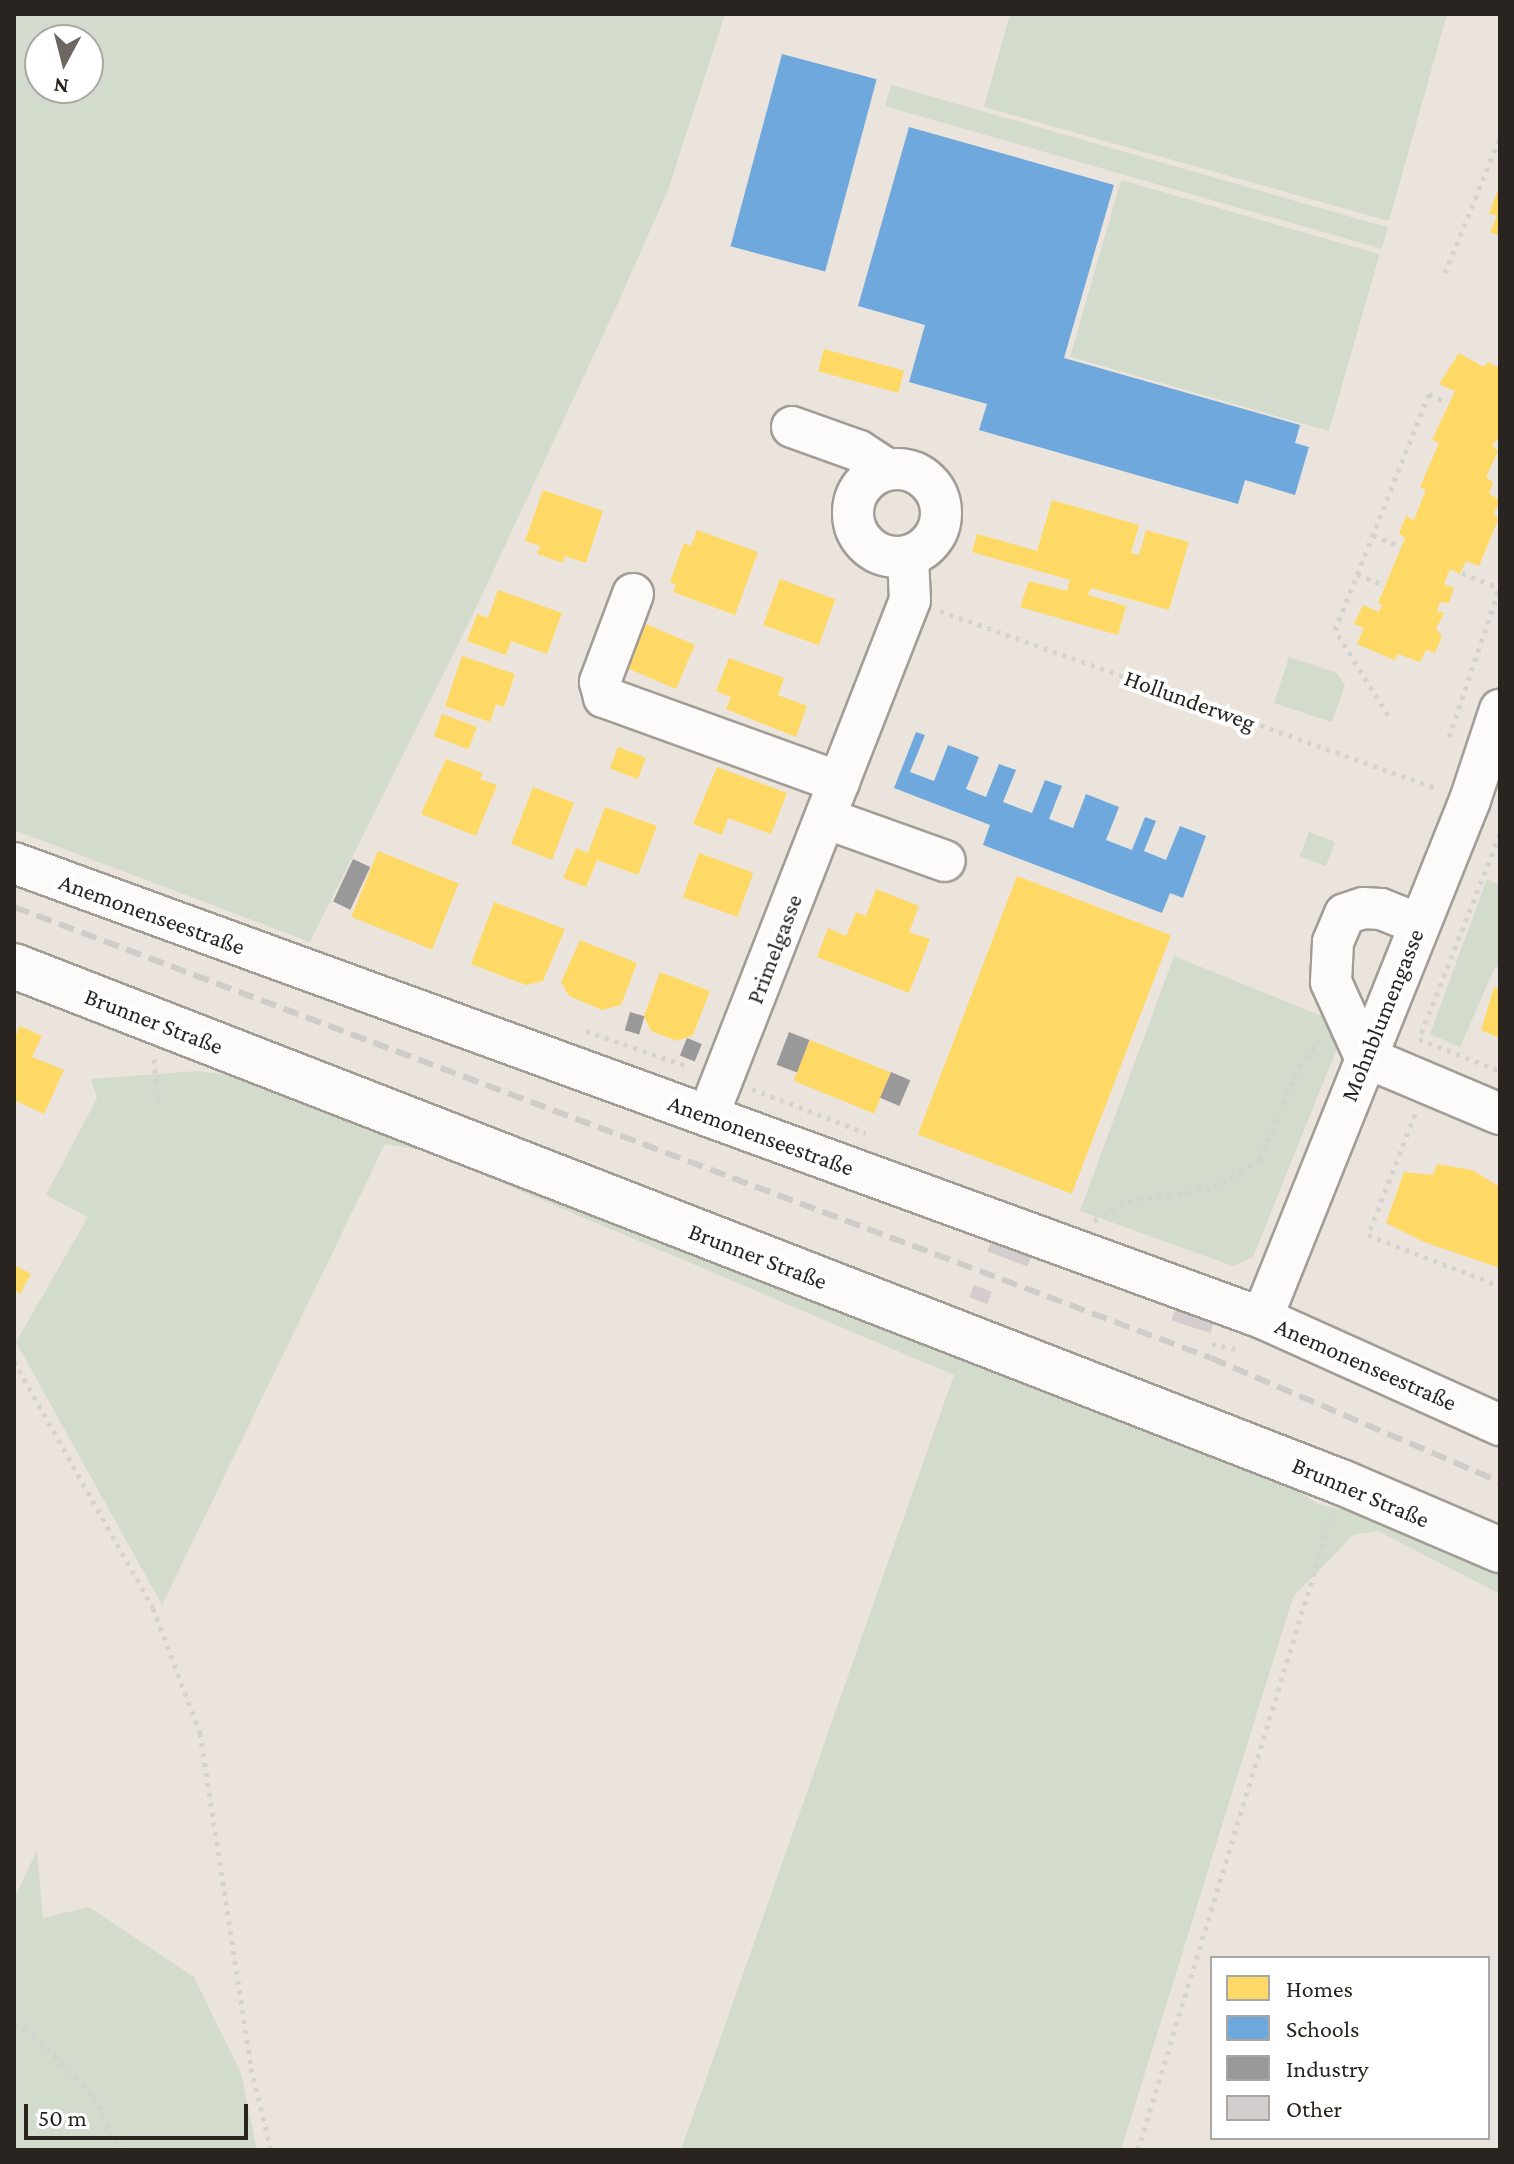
<!DOCTYPE html>
<html>
<head>
<meta charset="utf-8">
<style>
	body { margin:0 }
	#map { position:relative; width:1514px; height:2164px; overflow:hidden; background:#ebe4dc; font-family:"Crimson Pro",serif }
	div>[style] { position:absolute }
	.green>* { inset:0; background:#d2dbcc; transform-origin:0 0 }
	.homes>* { inset:0; background:#ffd966; transform-origin:0 0 }
	.schools>* { inset:0; background:#6fa8dc; transform-origin:0 0 }
	.industry>* { inset:0; background:#999; transform-origin:0 0 }
	.building>* { inset:0; background:#d3cecd; transform-origin:0 0 }
	.path>* { height:5px; margin-top:-2.5px; transform-origin:0; background:repeating-linear-gradient(90deg,#d5d3d1 0 4px,transparent 0 10px) }
	.roads { filter:drop-shadow(2px 0 #a29c97) drop-shadow(-2px 0 #a29c97) drop-shadow(0 2px #a29c97) drop-shadow(0 -2px #a29c97) }
	.minor>* { height:40px; margin:-20px; padding:0 20px; transform-origin:20px; border-radius:20px; background:#fcfbfa }
	.minor>.ring { margin:-20px; padding:0; box-sizing:content-box; background:none; border:40px solid #fcfbfa; border-radius:50% }
	.major>* { height:44px; margin:-22px; padding:0 22px; transform-origin:22px; border-radius:22px; background:#fcfbfa }
	.rail>* { height:6px; margin-top:-3px; transform-origin:0; background:repeating-linear-gradient(90deg,#cfcdca 0 16px,transparent 0 24px) }
	span { translate:-50% -50%; white-space:nowrap; text-align:center; line-height:1.15; -webkit-text-stroke:8px #fff; paint-order:stroke }
	.street-label { font-size:24px; color:#29241f }
	.frame { position:absolute; inset:0; border:16px solid #29241f; pointer-events:none }
	.legend { position:absolute; left:1210px; top:1956px; width:280px; height:184px; box-sizing:border-box; background:#fff; border:2px solid #a9a7a5; margin:0; padding:10px 14px; list-style:none; font-size:24px; color:#29241f }
	.legend li { display:flex; align-items:center; gap:16px; height:40px }
	.legend b { width:40px; border:2px solid #a9a7a5 }
	.north { position:absolute; left:24px; top:24px; width:80px; height:80px; box-sizing:border-box; background:#fff; border:2px solid #a9a7a5; border-radius:50%; rotate:187deg; font-size:22px; font-weight:700; line-height:32px; text-align:center; color:#29241f }
	.north::after { content:''; display:block; margin:auto; width:28px; height:36px; background:#6d6761; clip-path:polygon(50% 0,100% 100%,50% 72%,0 100%) }
	.scale { position:absolute; left:24px; top:2104px; width:224px; height:36px; box-sizing:border-box; border:4px solid #29241f; border-top:0; padding-left:10px; font-size:24px; line-height:28px; white-space:nowrap; color:#29241f; -webkit-text-stroke:6px #fff; paint-order:stroke }
</style>
</head>
<body>
<div id="map">
	<div class="green">
		<div style="clip-path:polygon(evenodd,14px 14px,725px 14px,668px 190px,618px 303px,474px 612px,310px 942px,14px 830px,14px 14px,40px 40px,88px 40px,88px 88px,40px 88px,40px 40px)"></div>
		<div style="clip-path:polygon(1010px 14px,1447px 14px,1389px 221px,984px 107px)"></div>
		<div style="left:891px;top:85px;width:517px;height:22px;rotate:16deg"></div>
		<div style="left:1121px;top:180px;width:269px;height:184px;rotate:16deg"></div>
		<div style="clip-path:polygon(1289px 657px,1337px 673px,1345px 685px,1332px 722px,1274px 703px)"></div>
		<div style="left:1309px;top:832px;width:28px;height:26px;rotate:21deg"></div>
		<div style="clip-path:polygon(1487px 879px,1500px 885px,1500px 967px,1495px 967px,1460px 1047px,1430px 1034px)"></div>
		<div style="clip-path:polygon(1174px 956px,1324px 1017px,1340px 1041px,1253px 1257px,1233px 1266px,1080px 1211px)"></div>
		<div style="clip-path:polygon(197px 1071px,258px 1078px,1267px 1469px,1318px 1504px,1393px 1521px,1500px 1570px,1500px 1594px,1378px 1531px,1353px 1535px,1293px 1597px,1121px 2150px,681px 2150px,954px 1375px,427px 1151px,385px 1144px,162px 1605px,16px 1342px,88px 1217px,46px 1195px,97px 1098px,91px 1079px)"></div>
		<div style="clip-path:polygon(37px 1850px,43px 1918px,89px 1907px,194px 1977px,241px 2073px,257px 2150px,14px 2150px,14px 1899px)"></div>
	</div>
	<div class="homes">
		<div style="clip-path:polygon(1500px 185px,1500px 236px,1490px 232px,1497px 216px,1489px 213px)"></div>
		<div style="left:824px;top:349px;width:83px;height:23px;rotate:15deg"></div>
		<div style="clip-path:polygon(1459px 353px,1484px 367px,1488px 362px,1500px 368px,1500px 437px,1492px 445px,1498px 451px,1486px 477px,1493px 482px,1489px 494px,1500px 500px,1494px 513px,1498px 520px,1479px 566px,1466px 561px,1460px 574px,1450px 569px,1444px 584px,1454px 588px,1449px 603px,1440px 602px,1437px 611px,1444px 613px,1436px 629px,1442px 636px,1435px 653px,1426px 650px,1420px 662px,1398px 654px,1394px 660px,1357px 644px,1364px 628px,1354px 624px,1363px 605px,1379px 612px,1382px 605px,1378px 603px,1405px 538px,1399px 533px,1406px 516px,1414px 520px,1419px 507px,1426px 490px,1420px 487px,1439px 443px,1432px 440px,1455px 391px,1439px 384px)"></div>
		<div style="clip-path:polygon(543px 490px,603px 511px,586px 563px,565px 556px,563px 563px,537px 554px,540px 546px,525px 541px)"></div>
		<div style="clip-path:polygon(1052px 500px,1139px 525px,1131px 553px,1139px 555px,1146px 530px,1189px 542px,1169px 610px,1091px 588px,1088px 595px,1126px 606px,1118px 635px,1020px 607px,1029px 581px,1067px 591px,1070px 580px,972px 552px,977px 534px,1037px 551px)"></div>
		<div style="clip-path:polygon(697px 530px,758px 552px,735px 615px,673px 592px,676px 585px,670px 582px,684px 543px,691px 546px)"></div>
		<div style="left:780px;top:579px;width:59px;height:49px;rotate:20deg"></div>
		<div style="clip-path:polygon(498px 590px,562px 613px,547px 654px,511px 641px,506px 655px,467px 641px,477px 614px,488px 618px)"></div>
		<div style="left:646px;top:624px;width:53px;height:48px;rotate:23deg"></div>
		<div style="clip-path:polygon(462px 656px,515px 674px,504px 707px,496px 704px,490px 722px,445px 706px)"></div>
		<div style="clip-path:polygon(729px 658px,784px 678px,778px 695px,807px 706px,796px 737px,726px 709px,731px 697px,716px 691px)"></div>
		<div style="left:442px;top:714px;width:37px;height:24px;rotate:20deg"></div>
		<div style="left:618px;top:747px;width:30px;height:23px;rotate:21deg"></div>
		<div style="clip-path:polygon(446px 759px,483px 773px,480px 779px,497px 785px,476px 836px,421px 814px)"></div>
		<div style="clip-path:polygon(717px 767px,787px 793px,771px 834px,728px 818px,722px 835px,693px 824px)"></div>
		<div style="left:533px;top:787px;width:44px;height:61px;rotate:21deg"></div>
		<div style="clip-path:polygon(605px 807px,657px 826px,638px 875px,597px 860px,586px 887px,563px 878px,576px 848px,588px 853px)"></div>
		<div style="left:378px;top:851px;width:87px;height:71px;rotate:22deg"></div>
		<div style="left:699px;top:853px;width:58px;height:47px;rotate:20deg"></div>
		<div style="left:1017px;top:876px;width:165px;height:277px;rotate:21deg"></div>
		<div style="clip-path:polygon(876px 889px,919px 906px,909px 932px,930px 939px,909px 993px,817px 957px,828px 928px,846px 936px,856px 912px,866px 916px)"></div>
		<div style="clip-path:polygon(494px 902px,565px 929px,543px 981px,526px 985px,471px 964px)"></div>
		<div style="clip-path:polygon(580px 940px,637px 963px,621px 1005px,602px 1010px,569px 996px,561px 982px)"></div>
		<div style="clip-path:polygon(660px 972px,710px 991px,693px 1035px,677px 1041px,651px 1031px,644px 1016px)"></div>
		<div style="clip-path:polygon(1494px 987px,1500px 990px,1500px 1046px,1499px 1038px,1481px 1030px)"></div>
		<div style="clip-path:polygon(20px 1026px,42px 1036px,32px 1057px,64px 1070px,44px 1114px,14px 1100px,14px 1038px)"></div>
		<div style="left:810px;top:1040px;width:87px;height:44px;rotate:22deg"></div>
		<div style="clip-path:polygon(1437px 1164px,1472px 1170px,1500px 1187px,1500px 1268px,1424px 1242px,1386px 1223px,1404px 1172px,1433px 1175px)"></div>
		<div style="clip-path:polygon(14px 1265px,31px 1274px,20px 1294px,14px 1290px)"></div>
	</div>
	<div class="schools">
		<div style="left:782px;top:54px;width:98px;height:199px;rotate:15deg"></div>
		<div style="clip-path:polygon(909px 127px,1114px 185px,1064px 358px,1300px 425px,1295px 443px,1309px 447px,1295px 495px,1245px 480px,1238px 504px,979px 430px,987px 404px,909px 382px,925px 325px,858px 306px)"></div>
		<div style="clip-path:polygon(916px 732px,925px 735px,910px 772px,934px 781px,948px 745px,979px 757px,966px 789px,986px 797px,999px 764px,1016px 770px,1003px 802px,1032px 813px,1045px 780px,1062px 786px,1049px 819px,1073px 828px,1086px 794px,1119px 807px,1106px 840px,1132px 850px,1145px 817px,1156px 821px,1144px 851px,1166px 860px,1180px 826px,1206px 836px,1183px 898px,1170px 893px,1162px 913px,983px 845px,990px 825px,894px 788px)"></div>
	</div>
	<div class="industry">
		<div style="left:353px;top:859px;width:19px;height:47px;rotate:25deg"></div>
		<div style="left:630px;top:1012px;width:15px;height:19px;rotate:16deg"></div>
		<div style="left:789px;top:1032px;width:22px;height:35px;rotate:21deg"></div>
		<div style="left:687px;top:1038px;width:16px;height:19px;rotate:22deg"></div>
		<div style="left:891px;top:1072px;width:21px;height:28px;rotate:23deg"></div>
	</div>
	<div class="building">
		<div style="left:992px;top:1239px;width:43px;height:13px;rotate:21deg"></div>
		<div style="left:974px;top:1285px;width:19px;height:13px;rotate:21deg"></div>
		<div style="left:1175px;top:1309px;width:41px;height:12px;rotate:18deg"></div>
	</div>
	<div class="path">
		<div style="left:1445px;top:273px;width:147px;rotate:-68deg"></div>
		<div style="left:1373px;top:535px;width:26px;rotate:23deg"></div>
		<div style="left:1462px;top:573px;width:40px;rotate:22deg"></div>
		<div style="left:1357px;top:574px;width:25px;rotate:23deg"></div>
		<div style="left:940px;top:611px;width:530px;rotate:19.63deg"></div>
		<div style="left:1388px;top:715px;width:100px;rotate:-121.9deg"></div>
		<div style="left:1335px;top:630px;width:254px;rotate:-68.3deg"></div>
		<div style="left:1429px;top:394px;width:16px;rotate:27deg"></div>
		<div style="left:1449px;top:737px;width:159px;rotate:-71.3deg"></div>
		<div style="left:1500px;top:834px;width:220px;rotate:111.6deg"></div>
		<div style="left:1419px;top:1039px;width:87px;rotate:21.6deg"></div>
		<div style="left:586px;top:1031px;width:110px;rotate:19.1deg"></div>
		<div style="left:154px;top:1059px;width:49px;rotate:84.2deg"></div>
		<div style="left:752px;top:1089px;width:122px;rotate:21.1deg"></div>
		<div style="left:1415px;top:1114px;width:130px;rotate:111.2deg"></div>
		<div style="left:1368px;top:1235px;width:142px;rotate:21.1deg"></div>
		<div style="left:1094px;top:1221px;width:39px;rotate:-30deg"></div>
		<div style="left:1128px;top:1201px;width:87px;rotate:-8.6deg"></div>
		<div style="left:1214px;top:1188px;width:54px;rotate:-32.2deg"></div>
		<div style="left:1260px;top:1159px;width:101px;rotate:-67.2deg"></div>
		<div style="left:1299px;top:1066px;width:35px;rotate:-51deg"></div>
		<div style="left:1212px;top:1344px;width:30px;rotate:12deg"></div>
		<div style="left:14px;top:1361px;width:283px;rotate:60.6deg"></div>
		<div style="left:153px;top:1608px;width:134px;rotate:69.4deg"></div>
		<div style="left:200px;top:1733px;width:339px;rotate:81.3deg"></div>
		<div style="left:251px;top:2068px;width:84px;rotate:76.3deg"></div>
		<div style="left:14px;top:2024px;width:21px;rotate:28deg"></div>
		<div style="left:33px;top:2034px;width:88px;rotate:45.9deg"></div>
		<div style="left:94px;top:2097px;width:48px;rotate:65.6deg"></div>
		<div style="left:114px;top:2141px;width:14px;rotate:39deg"></div>
		<div style="left:1138px;top:2150px;width:662px;rotate:-73.04deg"></div>
	</div>
	<div class="roads">
		<div class="minor">
			<div style="left:792px;top:427px;width:71px;rotate:19.7deg"></div>
			<div style="left:859px;top:451px;width:33px;rotate:33deg"></div>
			<div class="ring" style="left:853px;top:469px;width:48px;height:48px"></div>
			<div style="left:633px;top:594px;width:94px;rotate:110.6deg"></div>
			<div style="left:600px;top:682px;width:16px;rotate:75deg"></div>
			<div style="left:604px;top:697px;width:250px;rotate:19.9deg"></div>
			<div style="left:825px;top:818px;width:127px;rotate:19.7deg"></div>
			<div style="left:14px;top:863px;width:1328px;rotate:20.03deg"></div>
			<div style="left:1262px;top:1318px;width:261px;rotate:24.2deg"></div>
			<div style="left:1365px;top:1057px;width:82px;rotate:-114.4deg"></div>
			<div style="left:1331px;top:982px;width:40px;rotate:-87.1deg"></div>
			<div style="left:1333px;top:942px;width:30px;rotate:-67deg"></div>
			<div style="left:1345px;top:914px;width:19px;rotate:-18deg"></div>
			<div style="left:1363px;top:908px;width:18px;rotate:3deg"></div>
			<div style="left:1381px;top:909px;width:41px;rotate:21.5deg"></div>
			<div style="left:1365px;top:1057px;width:147px;rotate:22.9deg"></div>
			<div style="left:708px;top:1116px;width:554px;rotate:-68.62deg"></div>
			<div style="left:910px;top:600px;width:43px;rotate:-92.7deg"></div>
			<div style="left:1262px;top:1318px;width:558px;rotate:-68.12deg"></div>
			<div style="left:1470px;top:800px;width:95px;rotate:-71.6deg"></div>
		</div>
		<div class="major">
			<div style="left:14px;top:966px;width:1424px;rotate:21.25deg"></div>
			<div style="left:1341px;top:1482px;width:173px;rotate:23.2deg"></div>
		</div>
	</div>
	<div class="rail">
		<div style="left:14px;top:907px;width:1279px;rotate:20.65deg"></div>
		<div style="left:1211px;top:1358px;width:314px;rotate:23.2deg"></div>
	</div>
	<div class="street-label">
		<span style="left:1190px;top:700px;rotate:20deg">Hollunderweg</span>
		<span style="left:152px;top:914px;rotate:20deg">Anemonenseestraße</span>
		<span style="left:774px;top:949px;rotate:-69deg">Primelgasse</span>
		<span style="left:1382px;top:1015px;rotate:-68deg">Mohnblumengasse</span>
		<span style="left:154px;top:1021px;rotate:21deg">Brunner Straße</span>
		<span style="left:761px;top:1135px;rotate:20deg">Anemonenseestraße</span>
		<span style="left:758px;top:1256px;rotate:21deg">Brunner Straße</span>
		<span style="left:1366px;top:1364px;rotate:24deg">Anemonenseestraße</span>
		<span style="left:1361px;top:1492px;rotate:23deg">Brunner Straße</span>
	</div>
	<div class="frame"></div>
	<ul class="legend">
	<li><b style="height:22px;background:#ffd966"></b>Homes</li>
	<li><b style="height:22px;background:#6fa8dc"></b>Schools</li>
	<li><b style="height:22px;background:#999"></b>Industry</li>
	<li><b style="height:22px;background:#d3cecd"></b>Other</li>
	</ul>
	<div class="north">N</div>
	<div class="scale">50 m</div>
</div>
</body>
</html>
